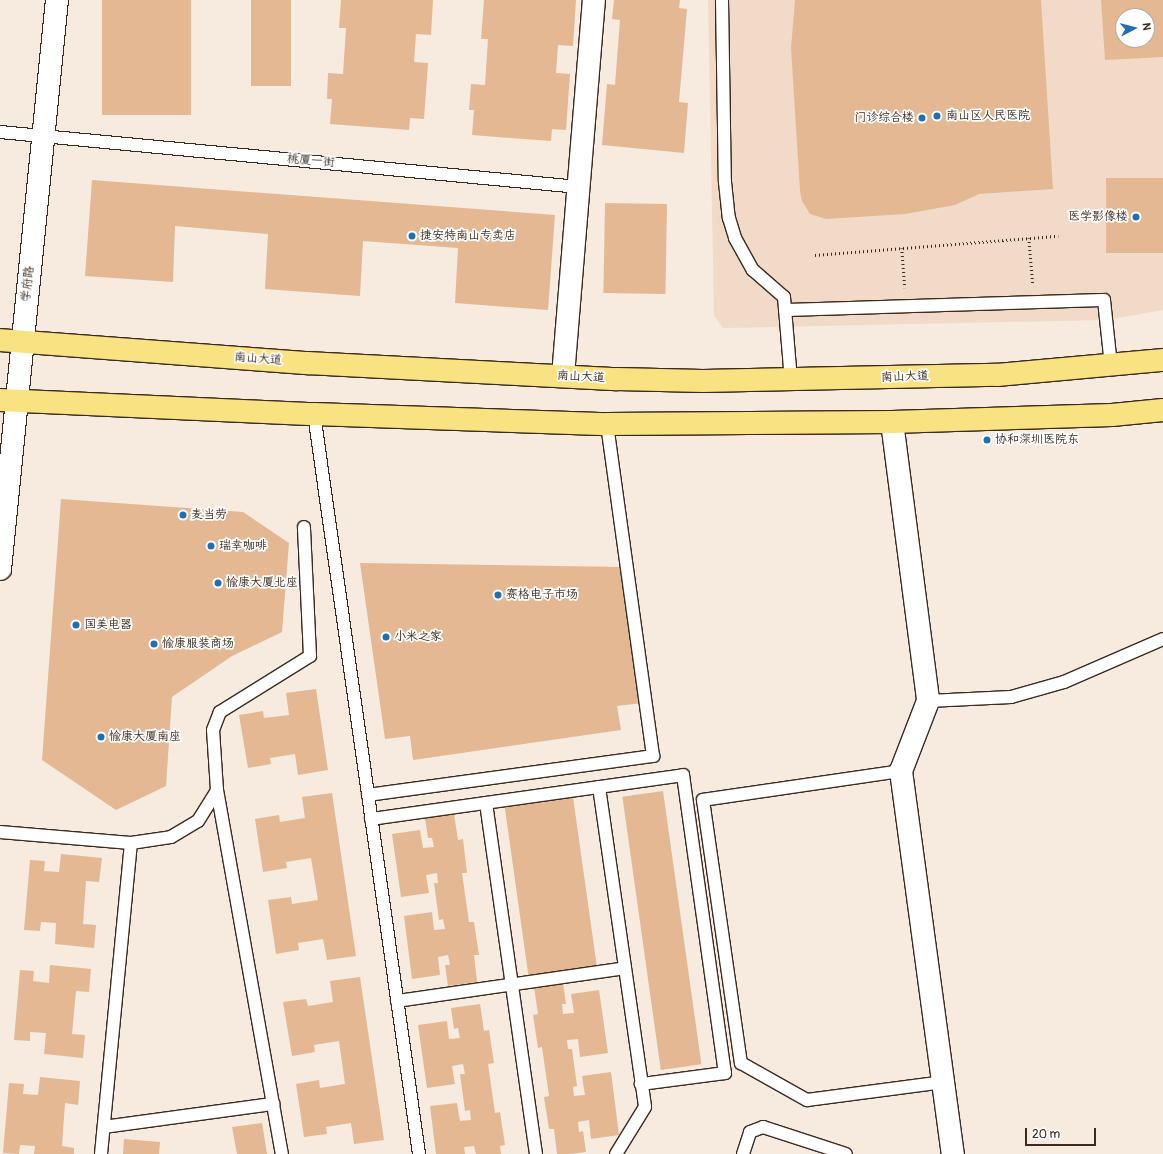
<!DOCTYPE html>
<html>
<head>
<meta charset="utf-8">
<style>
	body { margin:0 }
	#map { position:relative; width:1163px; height:1154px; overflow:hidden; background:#f7eadf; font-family:Pangolin,"LXGW WenKai TC",sans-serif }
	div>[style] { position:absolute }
	.built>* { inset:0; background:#f1dbc8 }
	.building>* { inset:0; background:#e3b893; transform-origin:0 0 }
	.path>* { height:2.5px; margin-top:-1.25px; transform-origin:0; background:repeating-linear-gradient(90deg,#3b2a1e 0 1px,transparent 0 4px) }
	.roads { filter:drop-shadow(1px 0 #3b2a1e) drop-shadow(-1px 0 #3b2a1e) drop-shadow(0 1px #3b2a1e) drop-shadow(0 -1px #3b2a1e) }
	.lane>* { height:12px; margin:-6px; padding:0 6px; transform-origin:6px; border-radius:6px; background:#fff }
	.street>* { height:22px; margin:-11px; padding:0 11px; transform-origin:11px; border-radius:11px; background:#fff }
	.secondary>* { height:22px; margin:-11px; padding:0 11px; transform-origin:11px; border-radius:11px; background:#fff }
	.primary>* { height:22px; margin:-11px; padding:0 11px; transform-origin:11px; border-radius:11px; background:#f8e281 }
	.dots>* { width:11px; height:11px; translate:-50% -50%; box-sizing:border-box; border:2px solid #fff; border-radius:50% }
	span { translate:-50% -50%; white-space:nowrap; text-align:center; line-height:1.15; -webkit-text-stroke:3.5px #fff; paint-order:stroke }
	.poi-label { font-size:12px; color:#3b2a1e }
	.left { translate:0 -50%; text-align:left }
	.right { translate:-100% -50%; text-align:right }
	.street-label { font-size:12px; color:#3b2a1e }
	.north { position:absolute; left:1115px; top:8px; width:40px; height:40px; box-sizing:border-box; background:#fff; border:1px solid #b1aaa5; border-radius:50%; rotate:83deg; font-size:11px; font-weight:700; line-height:16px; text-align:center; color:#3b2a1e }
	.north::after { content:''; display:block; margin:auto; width:14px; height:18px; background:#1f6fb2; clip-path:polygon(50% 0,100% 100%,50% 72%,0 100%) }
	.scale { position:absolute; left:1025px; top:1128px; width:71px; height:18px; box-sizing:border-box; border:2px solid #3b2a1e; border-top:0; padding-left:5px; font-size:12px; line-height:14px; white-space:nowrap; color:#3b2a1e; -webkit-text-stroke:3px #fff; paint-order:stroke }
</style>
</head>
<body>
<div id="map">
	<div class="built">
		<div style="clip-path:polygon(evenodd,708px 0,1163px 0,1163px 310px,1107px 320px,723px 328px,714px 316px,708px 0,1123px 16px,1147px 16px,1147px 40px,1123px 40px,1123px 16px)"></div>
	</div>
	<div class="building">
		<div style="left:102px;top:0;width:89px;height:115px"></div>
		<div style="left:251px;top:0;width:40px;height:86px"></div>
		<div style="clip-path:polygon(341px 0,433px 0,431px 35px,416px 34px,414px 62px,428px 63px,424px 119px,410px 118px,409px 130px,330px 124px,332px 99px,327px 99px,328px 73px,343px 74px,346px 28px,339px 28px)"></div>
		<div style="clip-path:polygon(484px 0,576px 0,573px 46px,558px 45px,556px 73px,570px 74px,566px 130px,552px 129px,551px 141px,472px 135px,474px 110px,469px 110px,471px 84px,485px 85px,488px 39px,481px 39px)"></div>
		<div style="clip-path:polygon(614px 0,680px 0,679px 8px,687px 9px,679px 102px,688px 103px,684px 153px,602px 145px,607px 84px,615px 85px,620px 20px,612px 19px)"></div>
		<div style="clip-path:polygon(795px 0,1041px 0,1053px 189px,979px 194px,955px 205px,905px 214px,826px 219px,810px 214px,802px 201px,800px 191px,791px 48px)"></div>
		<div style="clip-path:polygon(evenodd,1101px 0,1163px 0,1163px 57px,1105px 60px,1101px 0,1123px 16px,1147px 16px,1147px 40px,1123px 40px,1123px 16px)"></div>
		<div style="left:1163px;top:178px;width:75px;height:57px;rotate:90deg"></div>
		<div style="clip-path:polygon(92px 180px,555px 215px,548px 310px,455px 303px,458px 248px,363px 241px,360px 296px,265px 289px,268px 234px,175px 226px,173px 282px,85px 276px)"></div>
		<div style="left:605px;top:203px;width:62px;height:90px;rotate:1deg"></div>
		<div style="clip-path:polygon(61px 499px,243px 512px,289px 543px,282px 632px,232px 656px,172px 697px,166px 786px,116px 810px,42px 760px)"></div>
		<div style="clip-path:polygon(360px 563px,622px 567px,642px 703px,617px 706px,621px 730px,413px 760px,410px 736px,385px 739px)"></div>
		<div style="clip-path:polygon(316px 689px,328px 770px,298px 775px,295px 754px,270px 758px,271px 764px,248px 768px,239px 715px,263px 711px,264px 718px,289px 715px,286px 693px)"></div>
		<div style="left:663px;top:791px;width:276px;height:41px;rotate:82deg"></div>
		<div style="clip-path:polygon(332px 793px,356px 956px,327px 960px,323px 939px,298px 943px,299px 950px,276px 954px,268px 900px,291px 897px,292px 904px,318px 900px,311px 858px,286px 862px,287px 868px,263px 872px,255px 819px,279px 815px,280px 822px,305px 818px,302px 797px)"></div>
		<div style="left:573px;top:797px;width:171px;height:69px;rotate:82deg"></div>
		<div style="clip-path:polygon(454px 814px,458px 840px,463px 839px,467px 873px,462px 873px,469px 922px,474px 922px,479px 955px,474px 955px,477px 982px,448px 986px,445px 965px,450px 965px,448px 955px,438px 957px,440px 975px,412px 979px,404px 916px,432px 912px,434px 930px,445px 929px,443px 919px,439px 920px,434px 883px,438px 883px,437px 873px,426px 875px,429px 893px,401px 897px,392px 834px,420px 830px,423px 848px,434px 847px,432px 838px,428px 838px,425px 818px)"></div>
		<div style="clip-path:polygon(61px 854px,102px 858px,99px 882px,86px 881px,83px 924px,96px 925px,94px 948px,55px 944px,56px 923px,41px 922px,40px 931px,24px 930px,30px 860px,45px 861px,44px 871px,59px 872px)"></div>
		<div style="clip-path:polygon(50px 965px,91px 969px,89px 992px,76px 991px,72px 1034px,85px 1035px,83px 1058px,44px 1054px,46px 1033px,30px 1032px,30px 1041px,14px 1040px,20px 970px,34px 971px,33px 981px,49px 983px)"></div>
		<div style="clip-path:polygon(360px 977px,384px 1140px,354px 1144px,351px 1123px,326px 1127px,327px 1134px,304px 1137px,296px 1084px,319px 1080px,320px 1088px,345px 1084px,339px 1041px,314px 1045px,315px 1052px,292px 1056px,283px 1002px,306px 999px,308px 1006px,333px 1002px,330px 981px)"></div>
		<div style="clip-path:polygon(563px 983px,566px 1004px,562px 1004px,563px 1014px,574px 1013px,571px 994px,599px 990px,608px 1053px,580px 1057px,578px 1039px,567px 1040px,568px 1049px,572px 1049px,577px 1086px,573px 1087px,574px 1096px,585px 1095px,582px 1076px,611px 1072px,619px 1135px,591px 1139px,589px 1120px,578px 1122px,579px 1132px,583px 1131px,586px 1152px,569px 1154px,557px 1154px,554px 1129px,549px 1129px,544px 1097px,549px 1096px,542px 1047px,538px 1048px,533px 1015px,538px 1014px,534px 987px)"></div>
		<div style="clip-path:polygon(480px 1004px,484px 1031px,489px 1030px,494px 1063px,488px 1064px,495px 1113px,500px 1112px,505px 1145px,500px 1146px,501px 1154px,476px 1154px,474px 1146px,464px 1147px,465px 1154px,436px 1154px,430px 1106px,457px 1103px,460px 1121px,471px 1120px,470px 1110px,465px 1111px,460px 1074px,465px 1074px,463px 1064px,452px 1066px,455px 1084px,427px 1088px,418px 1025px,447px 1021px,449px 1039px,460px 1038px,458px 1028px,454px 1029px,451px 1008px)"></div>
		<div style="clip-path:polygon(40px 1077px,80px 1081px,78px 1105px,65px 1103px,62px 1146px,74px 1148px,74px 1154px,34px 1154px,35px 1146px,20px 1145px,19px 1154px,3px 1153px,9px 1083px,24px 1084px,23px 1094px,38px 1095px)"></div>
		<div style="clip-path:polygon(262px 1123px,267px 1154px,237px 1154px,232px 1127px)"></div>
		<div style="clip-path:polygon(124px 1139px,160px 1142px,159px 1154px,123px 1154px)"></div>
	</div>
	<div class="path">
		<div style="left:1029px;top:238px;width:47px;rotate:85.1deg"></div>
		<div style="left:902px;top:248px;width:40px;rotate:85.7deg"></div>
		<div style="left:815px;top:255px;width:244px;rotate:-4.5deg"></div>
	</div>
	<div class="roads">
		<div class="lane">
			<div style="left:722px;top:0;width:182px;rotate:89.1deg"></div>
			<div style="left:725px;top:182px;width:36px;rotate:84deg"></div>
			<div style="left:729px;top:218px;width:21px;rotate:73deg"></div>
			<div style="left:735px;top:238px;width:37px;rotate:61deg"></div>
			<div style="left:753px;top:270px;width:41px;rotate:41.1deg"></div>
			<div style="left:784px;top:297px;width:84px;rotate:85.2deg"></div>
			<div style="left:0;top:132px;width:582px;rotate:5.43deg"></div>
			<div style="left:785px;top:310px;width:319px;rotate:-1.8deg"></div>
			<div style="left:1104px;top:300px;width:65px;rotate:83.9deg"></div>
			<div style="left:314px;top:414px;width:747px;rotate:81.92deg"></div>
			<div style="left:928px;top:701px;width:83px;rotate:-2.8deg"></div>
			<div style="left:1011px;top:697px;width:55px;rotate:-15.8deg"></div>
			<div style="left:1064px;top:682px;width:108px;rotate:-23.5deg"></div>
			<div style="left:901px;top:771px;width:200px;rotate:171.7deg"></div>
			<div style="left:703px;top:800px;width:266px;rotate:81.8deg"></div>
			<div style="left:741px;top:1063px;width:76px;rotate:29.3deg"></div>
			<div style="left:807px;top:1100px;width:138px;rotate:-7.5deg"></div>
			<div style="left:599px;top:787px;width:323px;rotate:81.8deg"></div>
			<div style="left:645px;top:1107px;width:55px;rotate:121.7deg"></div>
			<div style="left:217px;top:790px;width:370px;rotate:79.9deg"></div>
			<div style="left:368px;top:795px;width:288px;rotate:-7.8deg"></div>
			<div style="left:653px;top:756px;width:335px;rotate:-97.9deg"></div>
			<div style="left:486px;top:803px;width:355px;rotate:81.9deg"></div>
			<div style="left:371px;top:819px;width:315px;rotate:-8deg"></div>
			<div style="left:683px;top:775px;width:301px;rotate:82deg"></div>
			<div style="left:725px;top:1073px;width:85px;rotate:172.5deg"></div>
			<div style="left:0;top:832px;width:131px;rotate:4.8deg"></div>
			<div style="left:131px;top:843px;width:40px;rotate:-8.5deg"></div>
			<div style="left:171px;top:837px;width:31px;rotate:-31deg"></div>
			<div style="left:198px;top:821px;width:36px;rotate:-58deg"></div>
			<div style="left:217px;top:790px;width:60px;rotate:-93.8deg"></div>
			<div style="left:213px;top:730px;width:19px;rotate:-69deg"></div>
			<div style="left:220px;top:712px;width:106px;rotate:-31.9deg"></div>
			<div style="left:310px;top:656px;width:129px;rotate:-92.7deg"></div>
			<div style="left:397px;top:1001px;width:230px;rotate:-8.2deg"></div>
			<div style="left:104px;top:1127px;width:171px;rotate:-7.8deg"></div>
			<div style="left:101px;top:1154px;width:312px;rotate:-84.5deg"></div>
			<div style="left:743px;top:1154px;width:23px;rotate:-72deg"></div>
			<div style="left:750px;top:1132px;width:14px;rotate:-21deg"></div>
			<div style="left:763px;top:1127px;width:87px;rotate:18deg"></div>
		</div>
		<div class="street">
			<div style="left:563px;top:376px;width:377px;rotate:-85.3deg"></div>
			<div style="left:892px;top:422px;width:281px;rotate:82.6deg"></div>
			<div style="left:928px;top:701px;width:75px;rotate:111.1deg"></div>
			<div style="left:901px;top:771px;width:387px;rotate:82.3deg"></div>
		</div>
		<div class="secondary">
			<div style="left:0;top:569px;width:572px;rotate:-84.28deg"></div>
		</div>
		<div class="primary">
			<div style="left:0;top:340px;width:308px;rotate:4.3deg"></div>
			<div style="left:307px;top:363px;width:310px;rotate:3deg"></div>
			<div style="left:617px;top:379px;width:86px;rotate:1.3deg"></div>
			<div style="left:703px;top:381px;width:294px;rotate:-1.2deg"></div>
			<div style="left:997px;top:375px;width:167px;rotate:-5.2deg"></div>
			<div style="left:0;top:400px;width:314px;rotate:2.6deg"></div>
			<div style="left:314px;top:414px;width:293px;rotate:2deg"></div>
			<div style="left:607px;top:424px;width:285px;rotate:-0.4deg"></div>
			<div style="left:892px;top:422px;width:220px;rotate:-1.8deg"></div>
			<div style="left:1112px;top:415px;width:51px;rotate:-5.6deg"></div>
		</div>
	</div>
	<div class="dots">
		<div style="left:937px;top:116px;background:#1f6fb2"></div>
		<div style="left:922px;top:118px;background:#1f6fb2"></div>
		<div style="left:1136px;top:217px;background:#1f6fb2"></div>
		<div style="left:412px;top:236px;background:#1f6fb2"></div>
		<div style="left:987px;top:440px;background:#1f6fb2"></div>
		<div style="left:183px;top:515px;background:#1f6fb2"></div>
		<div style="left:211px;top:546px;background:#1f6fb2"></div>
		<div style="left:218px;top:583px;background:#1f6fb2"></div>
		<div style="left:498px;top:595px;background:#1f6fb2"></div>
		<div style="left:76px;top:625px;background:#1f6fb2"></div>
		<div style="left:386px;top:637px;background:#1f6fb2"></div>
		<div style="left:154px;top:644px;background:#1f6fb2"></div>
		<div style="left:101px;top:737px;background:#1f6fb2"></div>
	</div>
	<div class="poi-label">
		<span class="left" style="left:946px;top:116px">南山区人民医院</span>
		<span class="right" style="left:914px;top:118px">门诊综合楼</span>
		<span class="right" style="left:1128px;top:217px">医学影像楼</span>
		<span class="left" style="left:420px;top:236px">捷安特南山专卖店</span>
		<span class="left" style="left:995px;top:440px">协和深圳医院东</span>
		<span class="left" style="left:191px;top:515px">麦当劳</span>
		<span class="left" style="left:219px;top:546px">瑞幸咖啡</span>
		<span class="left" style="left:226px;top:583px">愉康大厦北座</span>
		<span class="left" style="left:506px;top:595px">赛格电子市场</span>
		<span class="left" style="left:84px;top:625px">国美电器</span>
		<span class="left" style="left:394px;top:637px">小米之家</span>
		<span class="left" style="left:162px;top:644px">愉康服装商场</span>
		<span class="left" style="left:109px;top:737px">愉康大厦南座</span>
	</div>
	<div class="street-label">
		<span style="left:311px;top:161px;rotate:5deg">桃厦一街</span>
		<span style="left:28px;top:284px;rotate:-84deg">学府路</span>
		<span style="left:258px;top:359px;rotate:4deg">南山大道</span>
		<span style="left:581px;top:377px;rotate:3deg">南山大道</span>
		<span style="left:905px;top:377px;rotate:-2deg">南山大道</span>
	</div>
	<div class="north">N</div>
	<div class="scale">20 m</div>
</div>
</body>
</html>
